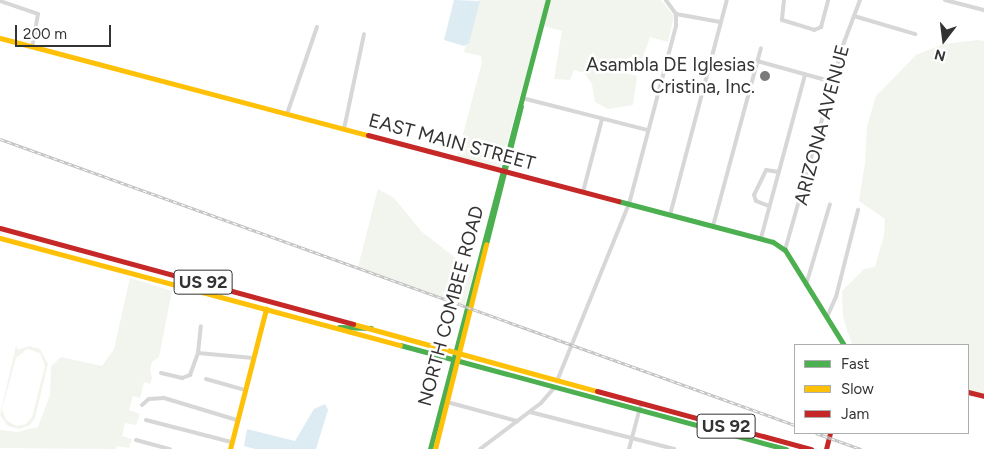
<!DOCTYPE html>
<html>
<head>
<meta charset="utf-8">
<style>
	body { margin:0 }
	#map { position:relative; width:984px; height:449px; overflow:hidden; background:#fff; font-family:Figtree,sans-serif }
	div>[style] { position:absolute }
	.green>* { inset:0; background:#f1f5ed }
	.water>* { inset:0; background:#ddebf3 }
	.street>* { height:4px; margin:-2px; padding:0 2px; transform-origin:2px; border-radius:2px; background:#d7d7d7 }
	.fast>* { height:5px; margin:-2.5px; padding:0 2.5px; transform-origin:2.5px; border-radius:2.5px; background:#4caf50 }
	.slow>* { height:5px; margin:-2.5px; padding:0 2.5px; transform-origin:2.5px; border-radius:2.5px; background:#ffc107 }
	.jam>* { height:5px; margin:-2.5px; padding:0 2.5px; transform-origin:2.5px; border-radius:2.5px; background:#c62828 }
	.rail>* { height:3px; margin-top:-1.5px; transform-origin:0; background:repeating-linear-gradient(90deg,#fff 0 4px,#bebebe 0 8px); box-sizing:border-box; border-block:1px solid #bebebe }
	.dots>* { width:14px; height:14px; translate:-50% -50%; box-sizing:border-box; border:2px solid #fff; border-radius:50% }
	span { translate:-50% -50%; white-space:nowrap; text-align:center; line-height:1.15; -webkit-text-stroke:5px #fff; paint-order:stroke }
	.shield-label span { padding:1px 4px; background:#fff; border:1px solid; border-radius:4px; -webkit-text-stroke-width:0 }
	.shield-label { font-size:18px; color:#333; font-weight:700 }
	.poi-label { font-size:19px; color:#333 }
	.right { translate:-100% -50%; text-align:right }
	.street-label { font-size:19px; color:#333 }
	.legend { position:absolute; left:794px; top:344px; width:175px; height:90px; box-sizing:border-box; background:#fff; border:1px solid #adadad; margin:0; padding:6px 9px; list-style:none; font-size:15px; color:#333 }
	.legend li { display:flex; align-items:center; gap:10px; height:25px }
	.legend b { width:25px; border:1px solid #adadad }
	.north { position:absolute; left:919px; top:15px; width:50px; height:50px; -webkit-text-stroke:4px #fff; paint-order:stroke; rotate:195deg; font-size:14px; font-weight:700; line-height:20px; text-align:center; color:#333 }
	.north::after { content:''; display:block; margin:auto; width:18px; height:22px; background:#333; clip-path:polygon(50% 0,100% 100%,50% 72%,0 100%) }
	.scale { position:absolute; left:15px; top:25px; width:96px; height:22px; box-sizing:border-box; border:2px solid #333; border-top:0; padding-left:6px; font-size:15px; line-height:18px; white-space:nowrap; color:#333; -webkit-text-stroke:4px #fff; paint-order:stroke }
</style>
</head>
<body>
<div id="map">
	<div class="green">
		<div style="clip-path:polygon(479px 0,547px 0,500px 168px,457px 157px,482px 62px,481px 56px,464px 52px)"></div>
		<div style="clip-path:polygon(550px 0,661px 0,674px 16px,668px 42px,650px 37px,642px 60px,630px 57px,625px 73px,637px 76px,633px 105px,608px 109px,595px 102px,592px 84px,584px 73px,574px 70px,570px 80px,554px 79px,562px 31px,543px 26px)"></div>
		<div style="clip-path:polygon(978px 40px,984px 41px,984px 394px,968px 390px,968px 345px,852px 345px,843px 317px,842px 291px,864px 269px,875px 267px,884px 235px,885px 219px,859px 201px,865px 163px,867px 126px,876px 96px,916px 55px,943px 44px)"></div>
		<div style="clip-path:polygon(378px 189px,394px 198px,422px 232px,474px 272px,464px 307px,358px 267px)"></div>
		<div style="clip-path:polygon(130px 278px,172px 291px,159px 357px,152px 362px,150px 369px,152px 378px,150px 384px,144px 382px,140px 398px,133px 396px,129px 410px,140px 414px,136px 425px,125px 423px,122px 436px,132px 439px,129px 448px,117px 446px,116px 449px,0 448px,0 430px,17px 432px,38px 427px,50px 395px,51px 366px,61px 357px,102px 366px,114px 349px)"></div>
		<div style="clip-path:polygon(evenodd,16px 346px,18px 350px,29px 346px,40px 349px,48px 364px,35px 418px,30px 425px,19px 429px,8px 426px,0 415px,16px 346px,27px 349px,40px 353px,45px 366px,32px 417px,26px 424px,16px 426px,6px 420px,2px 409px,16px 358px,27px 349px)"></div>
	</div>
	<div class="water">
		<div style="clip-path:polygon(454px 0,480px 1px,469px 43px,464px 46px,444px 40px)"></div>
		<div style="clip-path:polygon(325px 404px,328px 410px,316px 449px,255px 449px,244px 446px,247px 429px,295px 441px,314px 409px)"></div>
	</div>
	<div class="street">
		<div style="left:784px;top:0;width:20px;rotate:96deg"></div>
		<div style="left:782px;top:20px;width:34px;rotate:17deg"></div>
		<div style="left:814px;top:30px;width:8px;rotate:-23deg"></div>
		<div style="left:821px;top:27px;width:28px;rotate:-75deg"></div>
		<div style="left:945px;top:0;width:40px;rotate:14.4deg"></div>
		<div style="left:0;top:1px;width:40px;rotate:18.9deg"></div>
		<div style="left:38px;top:14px;width:34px;rotate:100deg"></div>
		<div style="left:676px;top:14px;width:45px;rotate:10.3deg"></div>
		<div style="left:854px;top:16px;width:64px;rotate:16.4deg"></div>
		<div style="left:757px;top:61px;width:79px;rotate:15.4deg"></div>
		<div style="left:522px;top:98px;width:130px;rotate:14.3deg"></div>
		<div style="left:287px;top:114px;width:92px;rotate:-71deg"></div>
		<div style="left:344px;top:129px;width:97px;rotate:-78.1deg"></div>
		<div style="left:583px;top:192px;width:75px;rotate:-75.4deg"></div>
		<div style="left:769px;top:206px;width:14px;rotate:-159deg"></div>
		<div style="left:756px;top:201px;width:6px;rotate:-108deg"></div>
		<div style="left:754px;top:195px;width:28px;rotate:-64deg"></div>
		<div style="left:766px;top:170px;width:13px;rotate:9deg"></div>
		<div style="left:670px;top:215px;width:222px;rotate:-75.2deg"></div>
		<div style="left:713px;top:226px;width:184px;rotate:-74.9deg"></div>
		<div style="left:761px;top:238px;width:169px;rotate:-74.9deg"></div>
		<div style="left:785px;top:250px;width:213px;rotate:-74.2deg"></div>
		<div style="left:843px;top:45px;width:48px;rotate:-69.3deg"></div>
		<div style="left:806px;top:285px;width:84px;rotate:-73.5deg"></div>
		<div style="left:827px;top:317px;width:22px;rotate:-66deg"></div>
		<div style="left:836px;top:297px;width:90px;rotate:-75.8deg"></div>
		<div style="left:198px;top:353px;width:55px;rotate:5.2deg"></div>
		<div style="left:161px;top:373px;width:22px;rotate:13deg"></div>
		<div style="left:182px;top:378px;width:9px;rotate:-21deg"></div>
		<div style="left:190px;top:375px;width:23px;rotate:-70deg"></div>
		<div style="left:198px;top:353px;width:27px;rotate:-84deg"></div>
		<div style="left:206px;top:379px;width:41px;rotate:15.8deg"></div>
		<div style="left:557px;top:381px;width:191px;rotate:-67.9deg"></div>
		<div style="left:629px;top:204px;width:184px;rotate:-75.2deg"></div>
		<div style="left:676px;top:26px;width:12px;rotate:-90deg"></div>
		<div style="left:676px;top:14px;width:17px;rotate:-126deg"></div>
		<div style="left:447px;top:402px;width:73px;rotate:15.2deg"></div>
		<div style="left:142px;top:405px;width:9px;rotate:-41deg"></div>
		<div style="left:149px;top:399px;width:15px;rotate:-4deg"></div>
		<div style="left:164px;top:398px;width:76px;rotate:16.8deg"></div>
		<div style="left:530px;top:412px;width:149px;rotate:14.4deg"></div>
		<div style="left:146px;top:420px;width:88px;rotate:14.5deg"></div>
		<div style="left:136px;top:440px;width:35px;rotate:15deg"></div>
		<div style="left:480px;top:449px;width:76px;rotate:-37deg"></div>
		<div style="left:541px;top:403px;width:21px;rotate:-49deg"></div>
		<div style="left:629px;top:449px;width:47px;rotate:-75.1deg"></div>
	</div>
	<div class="fast">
		<div style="left:618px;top:201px;width:160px;rotate:14.8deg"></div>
		<div style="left:773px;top:242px;width:14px;rotate:34deg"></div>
		<div style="left:785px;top:250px;width:112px;rotate:58.2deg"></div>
		<div style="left:486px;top:244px;width:142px;rotate:-75.8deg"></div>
		<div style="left:339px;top:327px;width:32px;rotate:2deg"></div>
		<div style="left:400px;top:345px;width:400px;rotate:15.1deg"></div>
		<div style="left:430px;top:449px;width:464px;rotate:-75.3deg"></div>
	</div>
	<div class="slow">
		<div style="left:0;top:38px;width:381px;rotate:14.8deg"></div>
		<div style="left:0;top:238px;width:414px;rotate:15deg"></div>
		<div style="left:353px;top:324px;width:253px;rotate:15.4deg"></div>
		<div style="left:230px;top:449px;width:145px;rotate:-75.6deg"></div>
		<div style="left:435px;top:449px;width:211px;rotate:-76deg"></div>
	</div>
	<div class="jam">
		<div style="left:368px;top:135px;width:259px;rotate:14.8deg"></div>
		<div style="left:0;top:228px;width:366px;rotate:15.2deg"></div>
		<div style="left:597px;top:391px;width:222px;rotate:15.2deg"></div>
		<div style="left:968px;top:392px;width:16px;rotate:14deg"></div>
		<div style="left:826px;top:449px;width:16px;rotate:-76deg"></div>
	</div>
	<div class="rail">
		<div style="left:0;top:139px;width:845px;rotate:19.79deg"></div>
		<div style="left:816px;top:433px;width:48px;rotate:19.6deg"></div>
	</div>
	<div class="dots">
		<div style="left:765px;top:76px;background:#7a7a7a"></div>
	</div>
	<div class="shield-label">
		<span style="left:203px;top:282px">US 92</span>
		<span style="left:726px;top:426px">US 92</span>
	</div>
	<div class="poi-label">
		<span class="right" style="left:755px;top:76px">Asambla DE Iglesias<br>Cristina, Inc.</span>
	</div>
	<div class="street-label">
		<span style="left:822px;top:125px;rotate:-75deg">ARIZONA AVENUE</span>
		<span style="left:452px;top:142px;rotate:15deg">EAST MAIN STREET</span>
		<span style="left:451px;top:306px;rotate:-75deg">NORTH COMBEE ROAD</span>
	</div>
	<ul class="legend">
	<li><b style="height:6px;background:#4caf50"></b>Fast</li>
	<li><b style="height:6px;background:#ffc107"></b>Slow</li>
	<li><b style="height:6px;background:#c62828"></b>Jam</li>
	</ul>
	<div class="north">N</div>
	<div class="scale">200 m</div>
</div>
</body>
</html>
